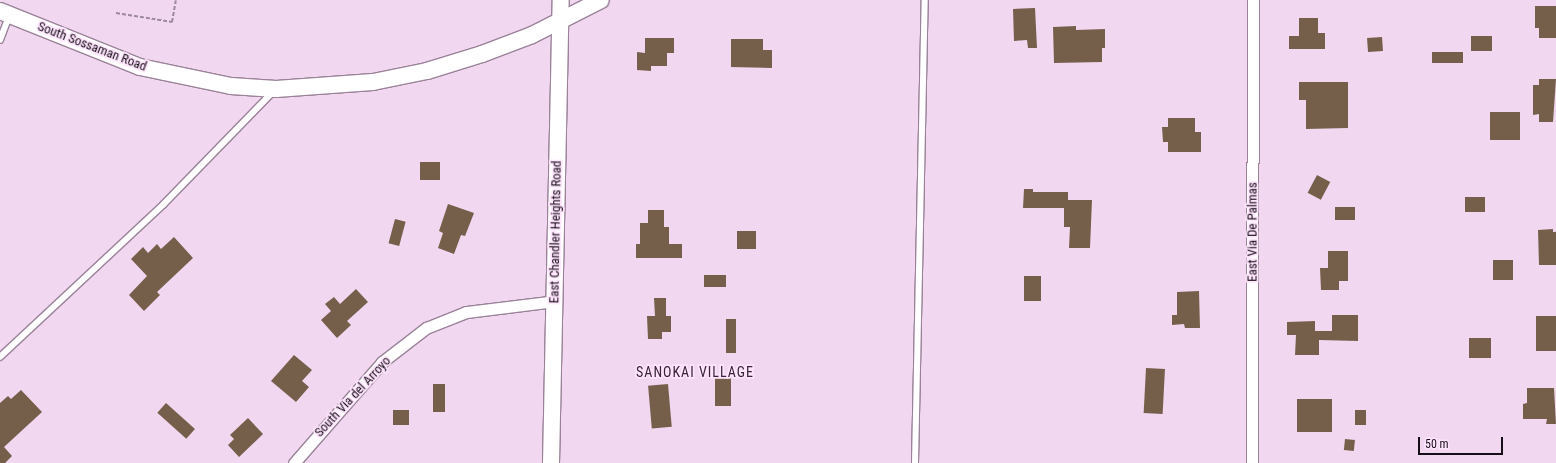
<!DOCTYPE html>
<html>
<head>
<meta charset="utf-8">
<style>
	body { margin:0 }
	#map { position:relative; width:1556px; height:463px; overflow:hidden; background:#f1d7f0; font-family:"Roboto Condensed",sans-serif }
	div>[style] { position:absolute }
	.building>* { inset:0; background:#765f4a; transform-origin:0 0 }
	.path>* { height:2px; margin-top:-1px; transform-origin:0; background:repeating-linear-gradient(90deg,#9d8a9d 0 4px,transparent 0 6px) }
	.roads { filter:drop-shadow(1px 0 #9a8399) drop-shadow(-1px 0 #9a8399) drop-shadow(0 1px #9a8399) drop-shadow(0 -1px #9a8399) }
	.lane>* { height:5.5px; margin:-2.75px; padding:0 2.75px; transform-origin:2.75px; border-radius:2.75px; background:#fff }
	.street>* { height:11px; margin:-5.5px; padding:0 5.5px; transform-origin:5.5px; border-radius:5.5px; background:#fff }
	.secondary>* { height:16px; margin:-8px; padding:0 8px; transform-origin:8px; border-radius:8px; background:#fff }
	span { translate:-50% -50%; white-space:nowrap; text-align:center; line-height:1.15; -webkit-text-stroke:3.5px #fee5fd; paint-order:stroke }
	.street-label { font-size:13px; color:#160e16 }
	.neighbourhood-label { font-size:14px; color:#372437; letter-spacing:1px }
	.scale { position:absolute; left:1418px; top:437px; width:85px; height:18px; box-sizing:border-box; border:2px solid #160e16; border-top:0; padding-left:5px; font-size:12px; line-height:14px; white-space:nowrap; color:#160e16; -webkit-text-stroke:3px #fee5fd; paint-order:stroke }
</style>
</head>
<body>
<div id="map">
	<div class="building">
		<div style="clip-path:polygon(1535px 6px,1556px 6px,1556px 38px,1539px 38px,1539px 28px,1535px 28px)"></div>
		<div style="clip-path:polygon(1035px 8px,1037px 48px,1028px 48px,1027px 40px,1014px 41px,1013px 9px)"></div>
		<div style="clip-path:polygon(1299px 18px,1318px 18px,1318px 33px,1325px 33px,1325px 49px,1289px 49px,1289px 36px,1299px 36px)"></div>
		<div style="clip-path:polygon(1076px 26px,1076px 30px,1105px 29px,1105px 48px,1102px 48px,1102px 62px,1054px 63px,1053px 27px)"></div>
		<div style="left:1471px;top:36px;width:21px;height:15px"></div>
		<div style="left:1382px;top:37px;width:14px;height:15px;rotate:86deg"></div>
		<div style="clip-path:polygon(645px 38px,674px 38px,674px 53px,667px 53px,667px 66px,651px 66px,651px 71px,637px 70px,637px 52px,645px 53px)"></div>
		<div style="clip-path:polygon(731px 39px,763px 39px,763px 50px,772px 50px,772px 68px,731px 67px)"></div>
		<div style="left:1463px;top:52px;width:11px;height:31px;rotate:90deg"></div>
		<div style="clip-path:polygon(1539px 79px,1556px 79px,1553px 122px,1539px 122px,1539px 114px,1533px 115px,1533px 85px,1539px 85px)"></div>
		<div style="clip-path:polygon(1299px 82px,1348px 82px,1348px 128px,1306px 129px,1306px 100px,1299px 100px)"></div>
		<div style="left:1520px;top:112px;width:28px;height:30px;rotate:90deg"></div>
		<div style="clip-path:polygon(1168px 118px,1195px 118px,1195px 132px,1201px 132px,1201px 152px,1168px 152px,1168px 142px,1163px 142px,1162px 127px,1168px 127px)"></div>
		<div style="left:420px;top:162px;width:20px;height:18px"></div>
		<div style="left:1317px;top:175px;width:15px;height:20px;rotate:28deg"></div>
		<div style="clip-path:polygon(1024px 189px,1033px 189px,1033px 192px,1068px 192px,1068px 200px,1092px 200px,1090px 248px,1069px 248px,1070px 227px,1064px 227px,1064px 208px,1023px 208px)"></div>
		<div style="left:1465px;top:197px;width:20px;height:15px"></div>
		<div style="clip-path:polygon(448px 204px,474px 213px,465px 236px,461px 235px,454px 254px,438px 248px,443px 233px,439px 231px)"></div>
		<div style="left:1355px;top:207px;width:13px;height:20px;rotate:90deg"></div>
		<div style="clip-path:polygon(648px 210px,664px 210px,664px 227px,669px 227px,669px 244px,682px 244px,682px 258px,636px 258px,636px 244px,640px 244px,640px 223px,648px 223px)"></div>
		<div style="left:395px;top:219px;width:11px;height:25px;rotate:15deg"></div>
		<div style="clip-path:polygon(1553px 229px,1553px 232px,1556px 232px,1556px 265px,1539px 265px,1538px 230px)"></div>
		<div style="left:737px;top:231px;width:19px;height:18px"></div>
		<div style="clip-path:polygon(174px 237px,193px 258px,157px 292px,160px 295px,144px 311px,129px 295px,147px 276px,131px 259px,143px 247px,148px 253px,157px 244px,161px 249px)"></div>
		<div style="clip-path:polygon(1328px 251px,1348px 251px,1348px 281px,1339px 281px,1339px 290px,1321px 290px,1320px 268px,1328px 268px)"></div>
		<div style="left:1493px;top:260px;width:20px;height:20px"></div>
		<div style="left:726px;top:275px;width:12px;height:22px;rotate:90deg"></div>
		<div style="left:1024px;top:276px;width:17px;height:25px"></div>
		<div style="clip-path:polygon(356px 289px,368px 302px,347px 321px,351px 325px,337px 338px,321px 320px,331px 311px,325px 304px,334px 297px,340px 304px)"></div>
		<div style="clip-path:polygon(1199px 291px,1200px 328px,1185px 328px,1184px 324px,1172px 325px,1172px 315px,1177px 315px,1177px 292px)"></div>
		<div style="clip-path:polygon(654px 298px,666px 298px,666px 316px,671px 316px,671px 332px,662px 332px,662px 339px,648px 339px,647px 316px,655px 316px)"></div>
		<div style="clip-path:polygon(1332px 315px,1358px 315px,1358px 341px,1319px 340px,1319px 355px,1295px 355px,1296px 335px,1287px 335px,1287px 322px,1315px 321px,1315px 331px,1332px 331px)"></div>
		<div style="left:1556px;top:316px;width:35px;height:20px;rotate:90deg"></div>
		<div style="left:726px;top:319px;width:10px;height:34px"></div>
		<div style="left:1491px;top:338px;width:20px;height:22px;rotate:90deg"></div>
		<div style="clip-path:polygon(294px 355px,312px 370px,302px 381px,309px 387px,296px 402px,271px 381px)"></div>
		<div style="left:1146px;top:368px;width:19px;height:45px;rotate:3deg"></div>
		<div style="left:715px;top:374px;width:16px;height:32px"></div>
		<div style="left:433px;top:384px;width:12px;height:28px"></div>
		<div style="left:668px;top:384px;width:43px;height:20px;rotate:85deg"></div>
		<div style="clip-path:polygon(1527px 388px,1554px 388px,1556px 424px,1546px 424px,1547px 419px,1523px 419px,1523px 404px,1527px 403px)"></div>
		<div style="clip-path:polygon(21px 390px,42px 412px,4px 447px,12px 456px,5px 463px,0 463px,0 403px,8px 396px,11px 399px)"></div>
		<div style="left:1297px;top:399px;width:35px;height:33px"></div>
		<div style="left:166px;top:403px;width:39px;height:13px;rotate:42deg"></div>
		<div style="left:393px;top:410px;width:16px;height:15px"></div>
		<div style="left:1355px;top:410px;width:11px;height:15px"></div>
		<div style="clip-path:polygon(248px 418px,263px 434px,239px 457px,228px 445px,234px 439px,230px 435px)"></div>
		<div style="left:1345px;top:439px;width:10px;height:11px;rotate:6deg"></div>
	</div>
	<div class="path">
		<div style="left:116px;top:13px;width:57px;rotate:9.1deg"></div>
		<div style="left:172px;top:22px;width:22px;rotate:-80deg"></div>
	</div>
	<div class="roads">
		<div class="lane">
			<div style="left:0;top:40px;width:25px;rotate:-69deg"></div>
			<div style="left:0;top:357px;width:223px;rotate:-43deg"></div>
			<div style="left:163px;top:205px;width:159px;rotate:-45.8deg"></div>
			<div style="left:915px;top:463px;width:463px;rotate:-88.8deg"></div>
		</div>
		<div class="street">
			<div style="left:294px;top:463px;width:134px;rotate:-48.9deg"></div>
			<div style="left:382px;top:362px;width:56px;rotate:-37.7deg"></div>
			<div style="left:426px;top:328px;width:43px;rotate:-21.8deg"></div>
			<div style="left:466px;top:312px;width:90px;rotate:-7deg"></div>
			<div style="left:1252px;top:463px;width:463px;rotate:-89.9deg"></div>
		</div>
		<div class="secondary">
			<div style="left:0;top:11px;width:151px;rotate:21.8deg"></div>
			<div style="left:140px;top:67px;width:93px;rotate:11.8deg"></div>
			<div style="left:231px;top:86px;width:45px;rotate:3.8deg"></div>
			<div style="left:276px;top:89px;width:97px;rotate:-4.1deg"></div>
			<div style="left:373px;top:82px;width:55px;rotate:-11.5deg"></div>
			<div style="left:427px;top:71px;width:58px;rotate:-17.2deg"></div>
			<div style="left:482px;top:54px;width:53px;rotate:-20.8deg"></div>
			<div style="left:532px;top:35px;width:77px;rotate:-26.9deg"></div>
			<div style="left:551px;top:463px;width:463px;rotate:-88.8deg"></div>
		</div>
	</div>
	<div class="street-label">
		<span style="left:92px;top:47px;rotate:21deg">South Sossaman Road</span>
		<span style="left:556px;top:232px;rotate:-89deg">East Chandler Heights Road</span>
		<span style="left:1253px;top:232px;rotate:-90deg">East Via De Palmas</span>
		<span style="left:353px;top:397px;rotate:-47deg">South Via del Arroyo</span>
	</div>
	<div class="neighbourhood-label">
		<span style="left:695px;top:372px">SANOKAI VILLAGE</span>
	</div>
	<div class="scale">50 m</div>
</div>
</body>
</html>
